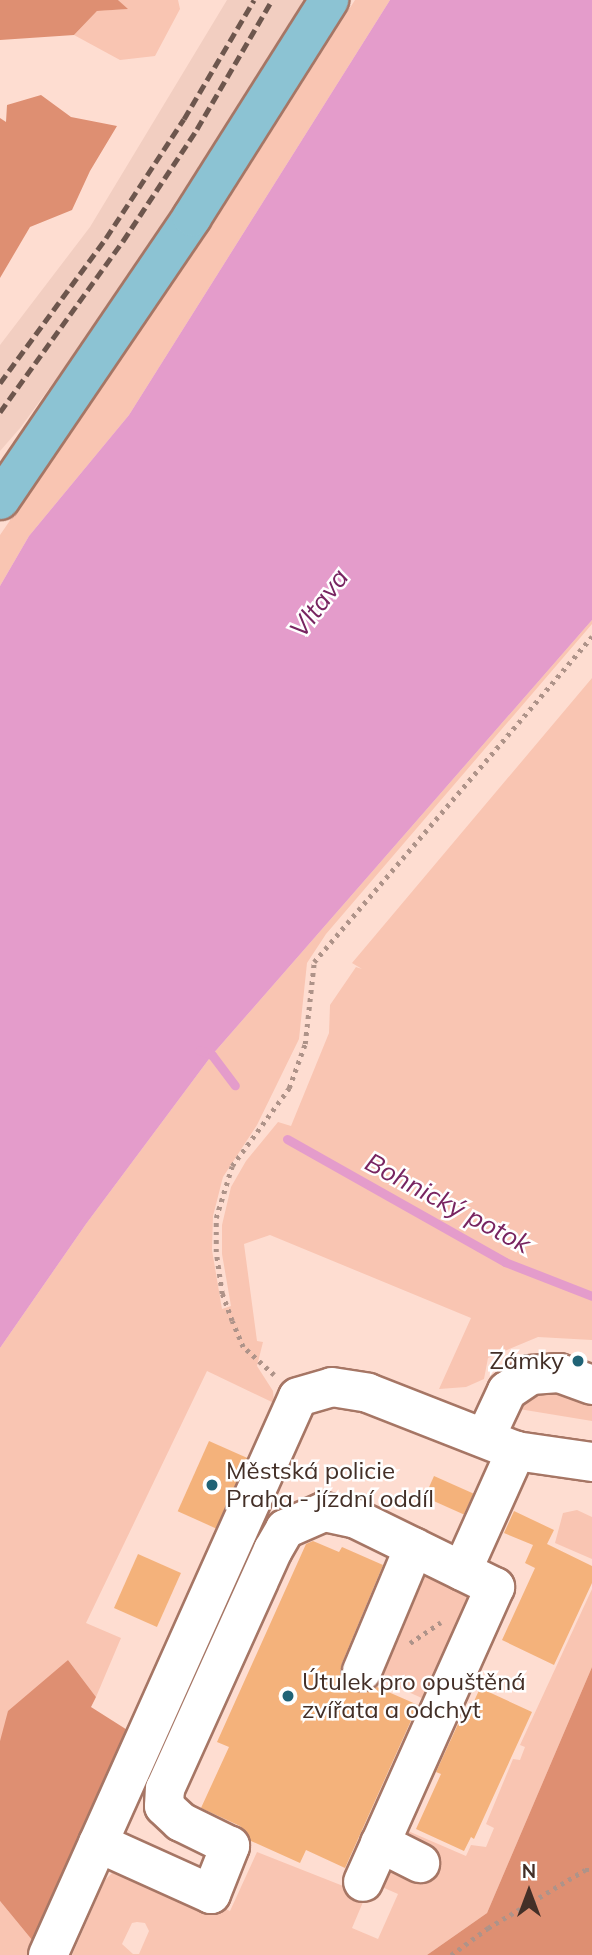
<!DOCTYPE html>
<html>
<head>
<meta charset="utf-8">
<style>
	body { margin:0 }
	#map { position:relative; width:592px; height:1955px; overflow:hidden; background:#feddd1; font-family:Mulish,sans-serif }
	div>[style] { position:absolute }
	.built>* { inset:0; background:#f2cec1 }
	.green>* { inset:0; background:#f9c5b2 }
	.forest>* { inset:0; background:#de8f72 }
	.water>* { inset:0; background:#e49ccb }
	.stream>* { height:9px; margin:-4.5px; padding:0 4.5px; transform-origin:4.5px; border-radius:4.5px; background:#e49ccb }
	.building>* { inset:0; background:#f4b27b; transform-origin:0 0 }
	.path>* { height:4.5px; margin-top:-2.25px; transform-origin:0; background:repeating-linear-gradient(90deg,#ae9389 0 3.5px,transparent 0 8.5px) }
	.roads { filter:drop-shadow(2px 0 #a67665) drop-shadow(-2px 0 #a67665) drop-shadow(0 2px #a67665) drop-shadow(0 -2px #a67665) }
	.minor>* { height:38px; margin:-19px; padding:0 19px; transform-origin:19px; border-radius:19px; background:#fff }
	.major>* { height:38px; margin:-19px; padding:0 19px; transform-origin:19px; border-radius:19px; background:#8cc3d3 }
	.rail>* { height:5px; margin-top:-2.5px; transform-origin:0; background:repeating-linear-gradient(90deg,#6d564d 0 10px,transparent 0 15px) }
	.dots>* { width:19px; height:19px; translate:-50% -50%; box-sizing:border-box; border:4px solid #fff; border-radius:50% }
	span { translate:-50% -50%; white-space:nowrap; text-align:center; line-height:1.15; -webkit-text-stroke:5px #fff; paint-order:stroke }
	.poi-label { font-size:24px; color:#432f27 }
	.right { translate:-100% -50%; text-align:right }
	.left { translate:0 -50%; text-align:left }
	.water-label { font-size:26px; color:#782561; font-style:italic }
	.north { position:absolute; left:494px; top:1857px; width:70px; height:70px; -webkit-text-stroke:5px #fff; paint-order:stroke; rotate:0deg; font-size:19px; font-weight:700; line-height:28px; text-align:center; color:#432f27 }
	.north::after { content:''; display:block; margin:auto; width:24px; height:32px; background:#432f27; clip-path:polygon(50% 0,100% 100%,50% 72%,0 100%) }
</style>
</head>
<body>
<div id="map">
	<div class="built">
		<div style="clip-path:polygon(227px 0,303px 0,271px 59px,141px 262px,21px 427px,0 451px,0 345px,90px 227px)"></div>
	</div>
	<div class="green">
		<div style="clip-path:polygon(118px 0,178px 0,180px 9px,155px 56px,120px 60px,74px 35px,97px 11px,127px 9px)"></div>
		<div style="clip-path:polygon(355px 0,390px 0,129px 415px,29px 536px,0 586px,0 535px,210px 229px)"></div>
		<div style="clip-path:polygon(592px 620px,592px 624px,326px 934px,307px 963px,299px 1039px,257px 1125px,223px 1177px,213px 1216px,212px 1250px,222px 1309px,231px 1306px,222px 1254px,222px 1225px,231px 1187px,246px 1161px,278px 1122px,291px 1126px,329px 1033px,330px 1005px,356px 967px,362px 969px,352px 963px,592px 678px,592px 1340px,538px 1337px,488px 1358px,484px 1379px,466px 1387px,439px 1389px,471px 1318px,270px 1235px,244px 1244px,257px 1341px,263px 1342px,257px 1366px,273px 1391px,274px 1403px,207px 1371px,86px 1623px,121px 1638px,96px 1697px,68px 1660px,0 1741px,0 1348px,86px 1224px,212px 1055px)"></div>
		<div style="clip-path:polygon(535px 1387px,592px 1400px,592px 1421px,519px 1409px,520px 1396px)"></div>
		<div style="clip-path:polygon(577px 1510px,592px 1517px,592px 1559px,555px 1543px,563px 1513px)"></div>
		<div style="clip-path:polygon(432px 1574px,475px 1593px,435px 1704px,373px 1676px,423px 1575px)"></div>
		<div style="clip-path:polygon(evenodd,592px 1589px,592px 1667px,487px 1913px,427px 1955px,72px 1955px,105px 1880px,115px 1870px,126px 1866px,230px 1911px,257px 1852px,366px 1895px,352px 1928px,378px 1939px,398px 1894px,375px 1884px,401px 1828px,466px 1856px,471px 1845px,486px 1847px,494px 1828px,486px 1824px,513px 1759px,520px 1760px,525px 1747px,520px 1745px,592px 1589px,137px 1922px,145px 1923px,149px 1931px,139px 1954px,133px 1954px,122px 1944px,132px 1923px,137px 1922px)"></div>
		<div style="clip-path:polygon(0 1901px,37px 1946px,40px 1955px,0 1955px)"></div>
	</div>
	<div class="forest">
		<div style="clip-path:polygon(0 0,118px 0,128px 9px,97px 11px,74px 35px,0 40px)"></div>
		<div style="clip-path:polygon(41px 95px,71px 117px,117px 126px,90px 171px,72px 210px,30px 227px,0 278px,0 118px,6px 122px,7px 105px)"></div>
		<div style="clip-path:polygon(68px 1660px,96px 1697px,91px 1707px,132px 1733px,37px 1946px,0 1901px,0 1741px,8px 1711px)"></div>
		<div style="clip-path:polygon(592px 1667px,592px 1955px,427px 1955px,487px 1913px)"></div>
	</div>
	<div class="water">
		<div style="clip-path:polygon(390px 0,592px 0,592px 620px,212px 1055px,86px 1224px,0 1348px,0 586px,29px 536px,129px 415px)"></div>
	</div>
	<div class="stream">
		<div style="left:200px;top:1050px;width:13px;rotate:23deg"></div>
		<div style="left:212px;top:1055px;width:38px;rotate:53deg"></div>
		<div style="left:287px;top:1139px;width:250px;rotate:29.4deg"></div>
		<div style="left:505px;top:1262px;width:93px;rotate:21.3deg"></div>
	</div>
	<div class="building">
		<div style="left:209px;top:1441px;width:42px;height:77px;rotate:24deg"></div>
		<div style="left:434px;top:1476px;width:43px;height:23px;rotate:24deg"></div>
		<div style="clip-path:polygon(514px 1511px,554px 1530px,547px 1544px,592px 1566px,592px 1583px,554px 1665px,502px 1640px,535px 1568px,525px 1563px,533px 1545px,504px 1533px)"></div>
		<div style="clip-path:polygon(313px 1541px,339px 1552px,342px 1547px,383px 1565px,342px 1663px,340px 1673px,344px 1684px,353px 1691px,364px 1693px,377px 1687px,418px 1705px,345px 1868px,306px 1850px,300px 1863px,251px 1841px,240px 1826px,201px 1808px,229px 1747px,217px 1742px,306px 1544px)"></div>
		<div style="left:138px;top:1554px;width:47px;height:59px;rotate:24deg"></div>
		<div style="clip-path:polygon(480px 1688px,532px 1712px,474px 1839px,471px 1837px,464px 1851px,416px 1829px,441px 1774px,436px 1772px,458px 1724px,463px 1726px)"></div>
	</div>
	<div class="path">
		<div style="left:274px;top:1375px;width:42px;rotate:-137.9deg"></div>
		<div style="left:243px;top:1347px;width:28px;rotate:-113deg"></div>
		<div style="left:232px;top:1321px;width:29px;rotate:-110deg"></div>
		<div style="left:222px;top:1294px;width:42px;rotate:-98.1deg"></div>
		<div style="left:216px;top:1252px;width:34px;rotate:-90deg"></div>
		<div style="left:216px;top:1218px;width:54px;rotate:-72.9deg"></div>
		<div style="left:232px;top:1166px;width:97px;rotate:-53.8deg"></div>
		<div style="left:289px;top:1088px;width:47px;rotate:-70deg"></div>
		<div style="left:305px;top:1044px;width:82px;rotate:-83.7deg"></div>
		<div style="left:314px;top:962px;width:428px;rotate:-49.5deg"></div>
		<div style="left:410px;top:1643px;width:37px;rotate:-34deg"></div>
		<div style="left:451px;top:1955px;width:46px;rotate:-36.1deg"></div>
		<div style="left:488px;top:1928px;width:113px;rotate:-30.9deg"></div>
		<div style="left:585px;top:1870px;width:7px"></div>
	</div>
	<div class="roads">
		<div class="minor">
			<div style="left:485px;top:1438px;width:52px;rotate:-64.9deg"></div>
			<div style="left:507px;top:1391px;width:29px;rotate:-34deg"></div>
			<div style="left:531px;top:1375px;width:28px;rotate:-4deg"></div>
			<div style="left:559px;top:1373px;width:35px;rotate:20deg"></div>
			<div style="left:462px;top:1571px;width:132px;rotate:-65.8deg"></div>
			<div style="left:362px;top:1671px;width:134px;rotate:-67.2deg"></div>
			<div style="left:98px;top:1843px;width:124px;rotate:24.3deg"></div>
			<div style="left:211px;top:1894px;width:52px;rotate:-68.4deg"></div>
			<div style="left:230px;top:1846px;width:55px;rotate:-153.9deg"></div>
			<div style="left:181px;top:1822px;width:23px;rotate:-137deg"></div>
			<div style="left:164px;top:1806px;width:17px;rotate:-87deg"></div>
			<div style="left:165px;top:1789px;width:262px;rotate:-65.7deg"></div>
			<div style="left:273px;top:1550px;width:24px;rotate:-60deg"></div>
			<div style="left:285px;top:1529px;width:43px;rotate:-23.6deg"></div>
			<div style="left:324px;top:1512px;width:33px;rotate:12deg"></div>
			<div style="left:356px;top:1519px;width:155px;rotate:26.1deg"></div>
			<div style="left:495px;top:1587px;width:323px;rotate:114.1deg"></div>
			<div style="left:380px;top:1843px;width:45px;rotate:26.6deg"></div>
			<div style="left:48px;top:1955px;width:611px;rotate:-65.87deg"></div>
			<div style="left:298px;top:1397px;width:35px;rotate:-16deg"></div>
			<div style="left:332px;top:1387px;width:36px;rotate:9deg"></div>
			<div style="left:368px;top:1393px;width:159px;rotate:21.4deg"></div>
			<div style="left:516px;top:1451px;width:77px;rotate:8.2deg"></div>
		</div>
		<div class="major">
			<div style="left:0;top:500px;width:342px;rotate:-55.8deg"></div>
			<div style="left:192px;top:217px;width:257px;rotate:-57.7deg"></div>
		</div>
	</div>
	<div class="rail">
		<div style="left:0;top:383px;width:180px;rotate:-53.8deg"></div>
		<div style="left:106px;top:238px;width:142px;rotate:-56.8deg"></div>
		<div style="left:184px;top:119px;width:138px;rotate:-59.5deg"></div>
		<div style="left:0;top:412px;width:211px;rotate:-54.3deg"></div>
		<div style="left:123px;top:241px;width:134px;rotate:-56.5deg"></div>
		<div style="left:197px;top:129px;width:149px;rotate:-59.8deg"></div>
	</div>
	<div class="dots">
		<div style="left:578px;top:1361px;background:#206376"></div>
		<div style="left:212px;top:1485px;background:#206376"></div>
		<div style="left:288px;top:1696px;background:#206376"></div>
	</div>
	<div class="poi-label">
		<span class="right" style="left:564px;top:1361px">Zámky</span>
		<span class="left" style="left:226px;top:1485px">Městská policie<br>Praha - jízdní oddíl</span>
		<span class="left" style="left:302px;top:1696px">Útulek pro opuštěná<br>zvířata a odchyt</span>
	</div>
	<div class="water-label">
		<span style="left:319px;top:603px;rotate:-53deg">Vltava</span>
		<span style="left:448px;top:1203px;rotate:28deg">Bohnický potok</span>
	</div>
	<div class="north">N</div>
</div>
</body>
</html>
